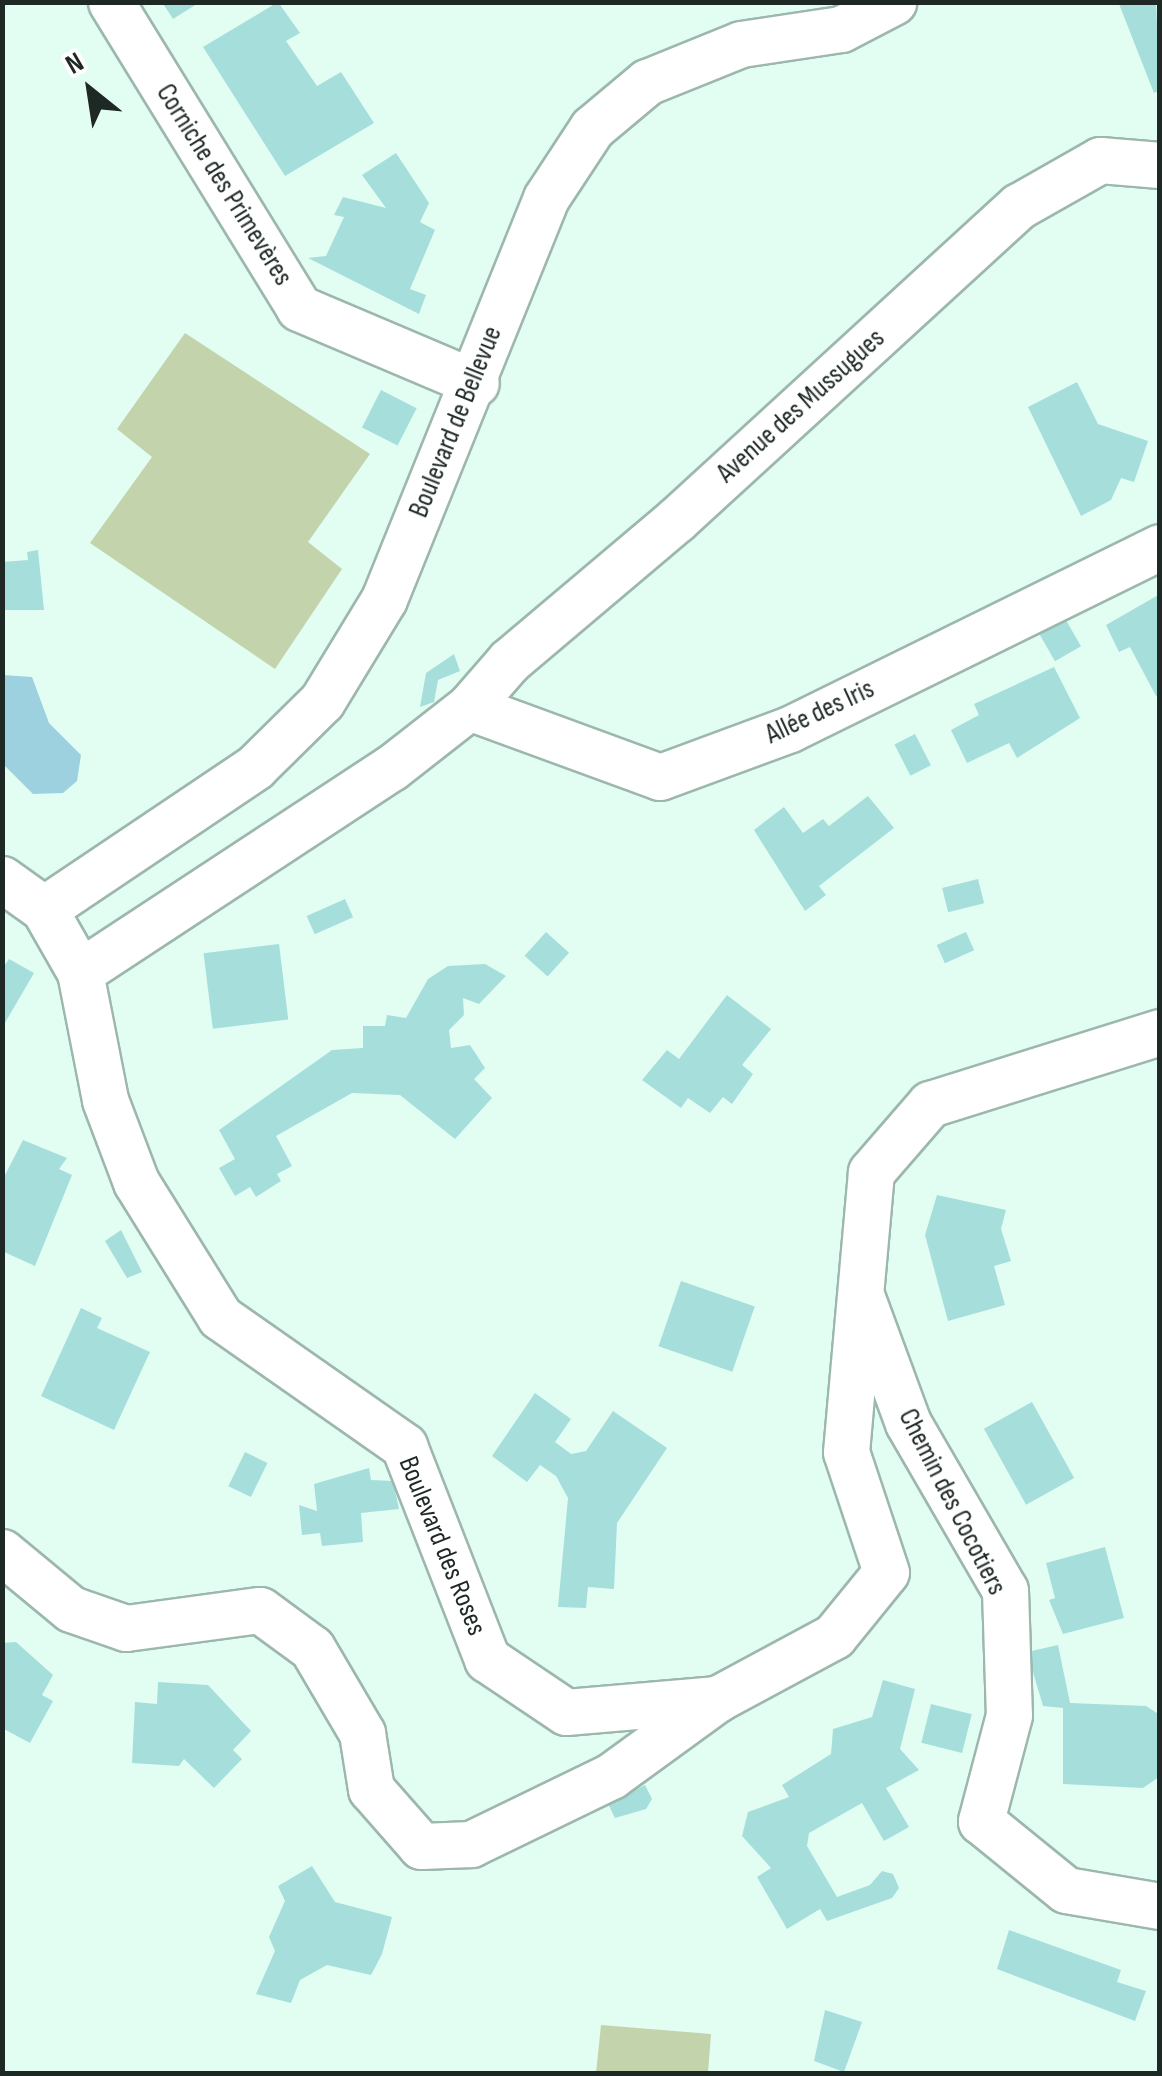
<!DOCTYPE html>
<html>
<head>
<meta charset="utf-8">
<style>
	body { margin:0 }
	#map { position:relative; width:1162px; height:2076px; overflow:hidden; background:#e2fef3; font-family:"Sofia Sans Condensed",sans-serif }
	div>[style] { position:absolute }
	.green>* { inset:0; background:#c3d3ab }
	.water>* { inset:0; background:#9dd1df }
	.building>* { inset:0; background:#a6dedc; transform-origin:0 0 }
	.roads { filter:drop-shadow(2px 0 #9db7ae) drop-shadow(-2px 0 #9db7ae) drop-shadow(0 2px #9db7ae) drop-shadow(0 -2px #9db7ae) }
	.minor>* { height:45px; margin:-22.5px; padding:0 22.5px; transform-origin:22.5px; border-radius:22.5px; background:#fff }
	span { translate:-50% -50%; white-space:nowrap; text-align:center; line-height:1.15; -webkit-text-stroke:8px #fff; paint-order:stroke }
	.street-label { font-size:28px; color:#1e2925 }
	.frame { position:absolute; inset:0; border:5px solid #1e2925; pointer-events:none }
	.north { position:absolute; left:40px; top:40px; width:100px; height:100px; -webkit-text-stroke:8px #fff; paint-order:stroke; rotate:330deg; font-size:28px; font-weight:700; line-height:40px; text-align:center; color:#1e2925 }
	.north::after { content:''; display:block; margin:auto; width:35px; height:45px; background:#1e2925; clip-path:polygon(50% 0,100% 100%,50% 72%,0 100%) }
</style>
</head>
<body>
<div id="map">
	<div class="green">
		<div style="clip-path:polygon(185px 333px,370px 454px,308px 542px,342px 569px,275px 669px,90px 543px,152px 457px,117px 429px)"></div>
		<div style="clip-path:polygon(601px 2025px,711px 2034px,708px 2073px,596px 2073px)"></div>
	</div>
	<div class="water">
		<div style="clip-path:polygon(3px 675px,32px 677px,49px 723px,81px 755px,77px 781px,63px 793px,33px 794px,3px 764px)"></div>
	</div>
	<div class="building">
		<div style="clip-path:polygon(162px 2px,200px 2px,173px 19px)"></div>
		<div style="clip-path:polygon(278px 2px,300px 33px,286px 41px,317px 86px,341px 72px,374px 123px,285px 176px,203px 47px)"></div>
		<div style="clip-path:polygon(1156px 2px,1160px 90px,1154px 93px,1119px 4px)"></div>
		<div style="clip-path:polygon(396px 153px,429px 203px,420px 222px,435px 230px,410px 289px,426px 295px,419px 314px,308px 258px,326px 256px,344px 217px,334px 215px,343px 197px,386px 208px,362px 175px)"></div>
		<div style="clip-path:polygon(1077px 382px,1098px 424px,1148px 441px,1134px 482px,1121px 478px,1111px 500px,1081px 516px,1028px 407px)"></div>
		<div style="left:381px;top:390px;width:40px;height:42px;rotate:27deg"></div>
		<div style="clip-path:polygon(38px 550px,44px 610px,2px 610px,2px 562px,28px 560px,27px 552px)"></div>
		<div style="clip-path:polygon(1160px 594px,1160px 694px,1156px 696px,1130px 647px,1119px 652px,1106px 625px)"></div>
		<div style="left:1063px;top:615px;width:36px;height:30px;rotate:60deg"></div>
		<div style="clip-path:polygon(454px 654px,460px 671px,438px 680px,434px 702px,420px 707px,426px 673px)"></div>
		<div style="clip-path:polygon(1054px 667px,1080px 718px,1017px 758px,1009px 743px,967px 763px,951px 730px,979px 715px,974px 704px)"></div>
		<div style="left:915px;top:734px;width:35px;height:23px;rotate:63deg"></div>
		<div style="clip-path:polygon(868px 796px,894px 828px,819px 886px,826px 895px,805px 911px,754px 830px,784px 807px,803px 833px,823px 819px,829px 826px)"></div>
		<div style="left:978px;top:879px;width:25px;height:37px;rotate:76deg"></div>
		<div style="left:345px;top:899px;width:20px;height:42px;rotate:66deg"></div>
		<div style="left:546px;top:932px;width:31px;height:32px;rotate:42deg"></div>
		<div style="left:966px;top:932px;width:20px;height:32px;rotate:66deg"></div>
		<div style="left:279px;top:944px;width:76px;height:76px;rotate:83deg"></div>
		<div style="clip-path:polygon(9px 959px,34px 973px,2px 1028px,2px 969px)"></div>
		<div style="clip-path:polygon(485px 964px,506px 976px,479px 1004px,463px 998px,464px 1015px,449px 1030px,451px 1048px,470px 1045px,485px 1068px,474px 1079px,492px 1098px,455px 1139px,400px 1095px,352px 1093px,276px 1136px,292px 1166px,277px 1174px,281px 1181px,256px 1197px,250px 1187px,235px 1196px,219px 1168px,235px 1159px,219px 1130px,332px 1050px,363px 1048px,363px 1026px,385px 1026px,387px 1015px,406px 1018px,428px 979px,448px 966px)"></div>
		<div style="clip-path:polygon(727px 995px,771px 1029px,742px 1065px,753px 1074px,732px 1104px,723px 1097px,710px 1113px,688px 1098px,681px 1108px,642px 1080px,667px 1050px,679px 1059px)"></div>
		<div style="clip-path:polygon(23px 1140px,67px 1158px,59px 1169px,72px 1175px,35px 1266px,2px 1251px,2px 1181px)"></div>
		<div style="clip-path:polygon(937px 1195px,1006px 1210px,1001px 1229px,1011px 1261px,994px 1266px,1005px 1305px,948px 1321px,925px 1235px)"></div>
		<div style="clip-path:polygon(121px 1230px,142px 1272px,127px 1278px,105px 1241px)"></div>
		<div style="left:681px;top:1281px;width:78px;height:69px;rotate:19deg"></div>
		<div style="clip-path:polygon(81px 1308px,102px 1318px,97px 1328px,150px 1352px,114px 1430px,41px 1396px)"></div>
		<div style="clip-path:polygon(535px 1393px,571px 1419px,555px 1442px,571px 1454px,586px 1451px,613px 1411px,667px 1448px,617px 1523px,614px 1589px,588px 1587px,586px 1608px,558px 1607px,568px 1498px,556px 1476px,540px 1465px,527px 1482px,492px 1456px)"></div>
		<div style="left:1032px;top:1402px;width:87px;height:55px;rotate:61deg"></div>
		<div style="left:245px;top:1452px;width:25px;height:38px;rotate:26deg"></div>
		<div style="clip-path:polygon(369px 1468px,371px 1480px,393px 1481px,399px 1509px,361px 1513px,363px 1542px,322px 1546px,320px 1533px,302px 1535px,299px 1505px,317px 1511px,314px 1484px)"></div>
		<div style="clip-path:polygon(1105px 1547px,1124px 1618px,1063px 1634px,1049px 1600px,1055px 1598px,1046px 1563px)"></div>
		<div style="clip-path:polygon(16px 1642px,53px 1675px,42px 1695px,53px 1701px,30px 1743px,2px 1728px,2px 1643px)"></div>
		<div style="clip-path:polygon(1058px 1645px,1070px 1703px,1146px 1706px,1160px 1715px,1159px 1777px,1143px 1788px,1063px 1784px,1063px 1708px,1043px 1706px,1027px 1652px)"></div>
		<div style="clip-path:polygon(883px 1680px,915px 1689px,900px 1749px,919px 1770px,886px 1788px,909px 1827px,884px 1841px,862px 1803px,809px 1833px,807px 1846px,837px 1897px,870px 1885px,882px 1871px,893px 1874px,899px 1888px,892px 1898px,827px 1921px,820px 1909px,787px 1929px,757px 1877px,771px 1868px,742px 1836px,748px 1812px,789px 1797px,782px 1785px,831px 1754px,833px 1729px,872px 1717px)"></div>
		<div style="clip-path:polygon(158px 1682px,208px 1685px,251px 1731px,233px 1750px,242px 1759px,214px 1788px,184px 1759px,179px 1766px,132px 1763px,135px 1702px,157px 1704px)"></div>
		<div style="left:931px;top:1704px;width:42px;height:40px;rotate:14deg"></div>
		<div style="clip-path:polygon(645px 1785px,652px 1799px,646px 1809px,615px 1818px,608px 1804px)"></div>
		<div style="clip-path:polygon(312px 1866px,335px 1902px,392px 1917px,382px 1954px,371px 1975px,327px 1965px,300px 1980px,291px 2003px,256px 1994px,275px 1951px,269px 1937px,285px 1901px,278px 1886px)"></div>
		<div style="clip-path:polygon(1009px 1930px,1121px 1970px,1117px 1982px,1146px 1991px,1135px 2021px,997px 1969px)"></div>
		<div style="clip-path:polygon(825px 2010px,862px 2022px,844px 2072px,814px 2061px)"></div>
	</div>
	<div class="roads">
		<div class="minor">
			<div style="left:111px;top:2px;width:359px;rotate:58.4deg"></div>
			<div style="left:299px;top:308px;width:192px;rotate:23deg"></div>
			<div style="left:469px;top:707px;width:203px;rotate:20.1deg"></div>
			<div style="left:660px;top:777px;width:139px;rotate:-20.3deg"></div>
			<div style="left:790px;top:729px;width:412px;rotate:-26.2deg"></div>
			<div style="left:2px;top:879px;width:52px;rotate:35.5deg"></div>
			<div style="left:44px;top:909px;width:73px;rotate:60.3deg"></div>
			<div style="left:80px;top:972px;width:130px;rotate:78.9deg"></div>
			<div style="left:105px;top:1100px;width:88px;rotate:69.3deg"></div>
			<div style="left:136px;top:1182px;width:159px;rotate:58.1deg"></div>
			<div style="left:220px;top:1317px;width:225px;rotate:35deg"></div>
			<div style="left:404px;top:1446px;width:229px;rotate:68.7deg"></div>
			<div style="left:487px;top:1659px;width:95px;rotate:33.9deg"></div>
			<div style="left:566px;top:1712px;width:152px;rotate:-4.9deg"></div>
			<div style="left:717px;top:1699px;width:133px;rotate:-28.3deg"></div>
			<div style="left:834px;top:1636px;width:82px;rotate:-50.9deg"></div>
			<div style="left:886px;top:1572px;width:126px;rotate:-108.4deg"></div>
			<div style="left:846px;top:1452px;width:281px;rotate:-84.9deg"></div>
			<div style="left:871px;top:1172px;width:90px;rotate:-49.1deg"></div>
			<div style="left:930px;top:1104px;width:241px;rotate:-17.4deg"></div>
			<div style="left:44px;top:909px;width:254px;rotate:-33.9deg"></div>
			<div style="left:255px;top:767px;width:94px;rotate:-44.6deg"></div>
			<div style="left:322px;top:701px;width:119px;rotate:-58.7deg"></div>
			<div style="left:384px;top:599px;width:432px;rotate:-68deg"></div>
			<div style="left:546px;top:198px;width:84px;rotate:-56.7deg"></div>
			<div style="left:592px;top:128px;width:72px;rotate:-39.9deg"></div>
			<div style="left:647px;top:82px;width:101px;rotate:-22deg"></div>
			<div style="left:741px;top:44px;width:101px;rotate:-8.5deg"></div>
			<div style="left:841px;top:29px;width:59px;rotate:-27.4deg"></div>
			<div style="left:80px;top:972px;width:372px;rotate:-33.3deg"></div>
			<div style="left:391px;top:768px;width:99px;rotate:-38deg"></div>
			<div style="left:469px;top:707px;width:61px;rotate:-49deg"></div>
			<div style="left:509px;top:661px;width:219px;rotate:-40.2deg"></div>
			<div style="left:676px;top:520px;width:465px;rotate:-42.5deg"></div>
			<div style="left:1019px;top:206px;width:93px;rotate:-29.6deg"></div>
			<div style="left:1100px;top:160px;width:60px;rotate:4.8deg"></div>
			<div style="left:862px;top:1298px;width:133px;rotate:69.8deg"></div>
			<div style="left:908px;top:1423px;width:193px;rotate:59.9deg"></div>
			<div style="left:1005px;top:1590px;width:125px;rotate:88.2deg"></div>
			<div style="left:1009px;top:1715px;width:110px;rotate:104.8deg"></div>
			<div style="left:981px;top:1821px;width:109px;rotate:39.1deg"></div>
			<div style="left:1066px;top:1890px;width:95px;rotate:9.7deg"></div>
			<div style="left:2px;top:1552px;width:89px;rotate:39.6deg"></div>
			<div style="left:71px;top:1609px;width:58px;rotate:19.1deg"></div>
			<div style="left:126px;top:1628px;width:135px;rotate:-7.7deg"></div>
			<div style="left:260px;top:1610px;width:64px;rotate:36.2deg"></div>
			<div style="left:312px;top:1648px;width:99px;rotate:59.5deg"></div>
			<div style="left:362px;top:1733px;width:57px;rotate:80.9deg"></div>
			<div style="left:371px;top:1789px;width:76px;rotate:48.7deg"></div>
			<div style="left:421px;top:1846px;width:50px;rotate:-2.3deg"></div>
			<div style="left:471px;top:1844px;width:156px;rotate:-25.9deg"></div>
			<div style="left:611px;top:1776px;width:131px;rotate:-36deg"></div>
		</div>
	</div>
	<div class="street-label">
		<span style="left:224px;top:185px;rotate:58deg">Corniche des Primevères</span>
		<span style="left:801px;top:406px;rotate:-42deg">Avenue des Mussugues</span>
		<span style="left:456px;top:422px;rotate:-68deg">Boulevard de Bellevue</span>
		<span style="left:820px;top:712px;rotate:-25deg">Allée des Iris</span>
		<span style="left:952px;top:1502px;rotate:63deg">Chemin des Cocotiers</span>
		<span style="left:442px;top:1546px;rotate:68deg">Boulevard des Roses</span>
	</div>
	<div class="frame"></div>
	<div class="north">N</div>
</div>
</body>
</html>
